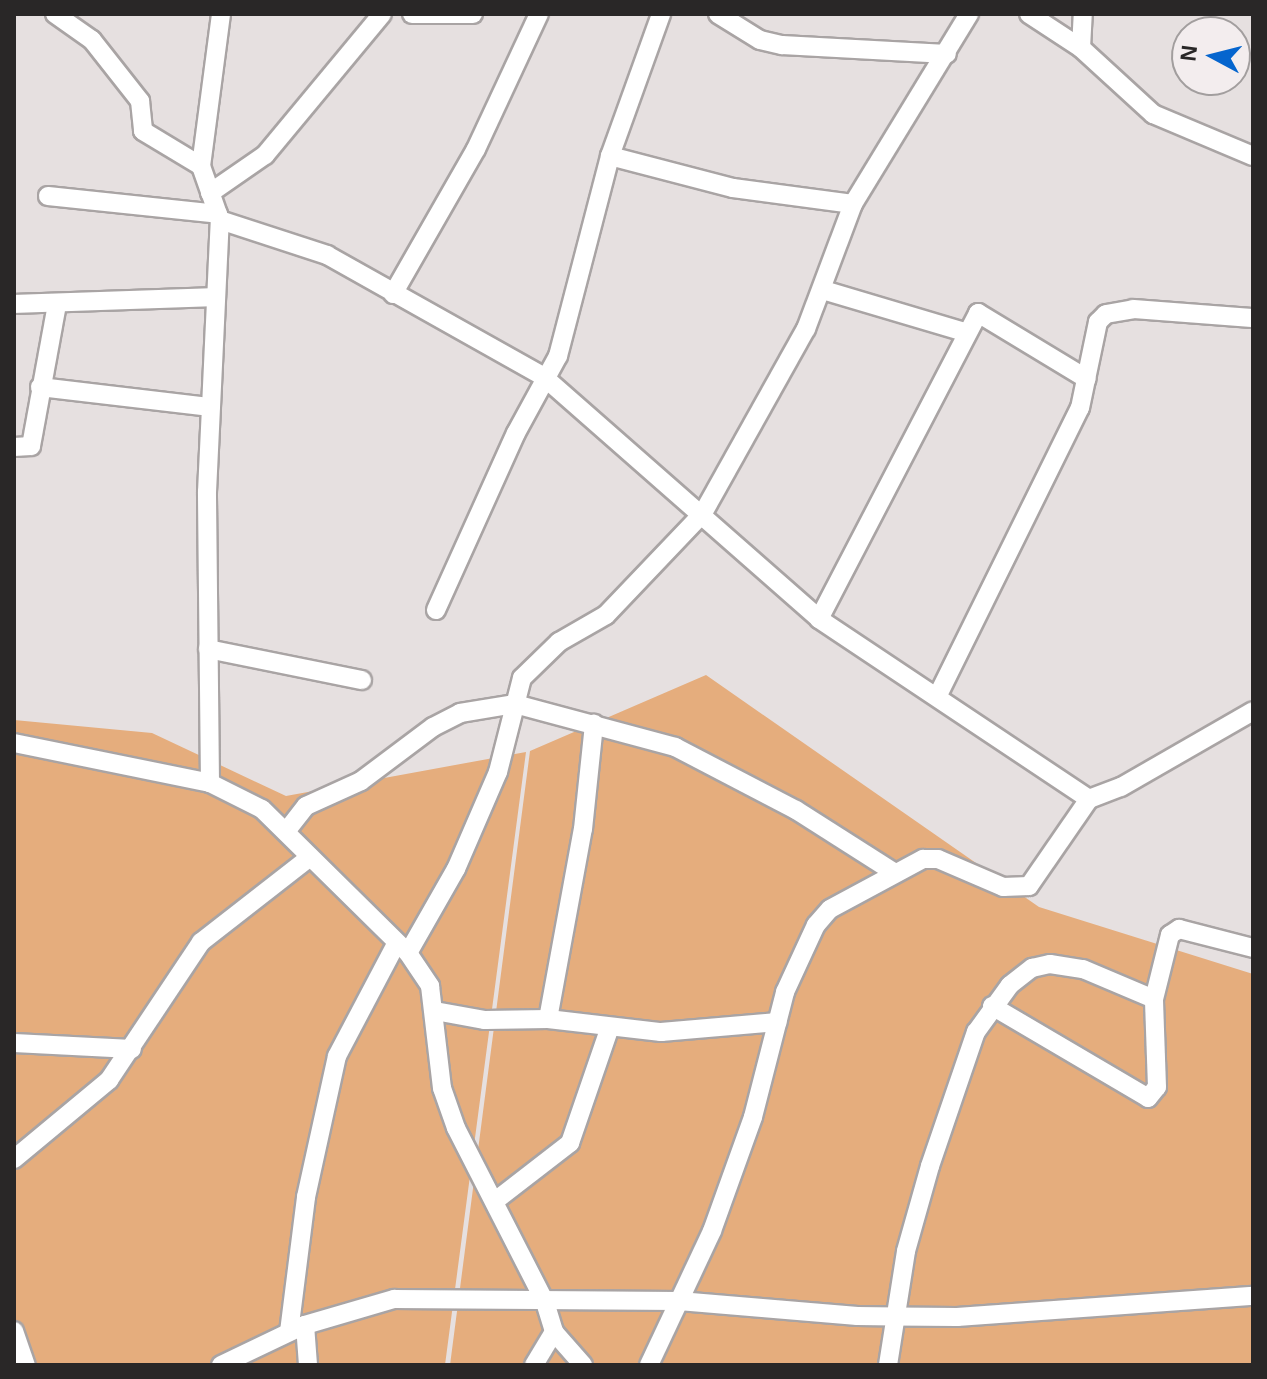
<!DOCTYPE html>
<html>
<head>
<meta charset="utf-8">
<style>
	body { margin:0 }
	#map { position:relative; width:1267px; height:1379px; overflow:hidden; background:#e6e0e0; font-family:Arial,sans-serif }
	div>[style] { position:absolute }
	.green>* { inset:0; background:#e5ad7d }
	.roads { filter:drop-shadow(2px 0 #a9a4a4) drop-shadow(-2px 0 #a9a4a4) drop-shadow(0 2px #a9a4a4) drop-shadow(0 -2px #a9a4a4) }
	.minor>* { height:18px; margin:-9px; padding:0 9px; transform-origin:9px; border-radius:9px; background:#fff }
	span { translate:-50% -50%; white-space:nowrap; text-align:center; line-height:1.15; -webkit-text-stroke:8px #f3edee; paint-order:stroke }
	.frame { position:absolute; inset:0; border:16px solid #292727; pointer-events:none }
	.north { position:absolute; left:1171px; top:16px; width:80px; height:80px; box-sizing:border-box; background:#f3edee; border:2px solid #a29e9e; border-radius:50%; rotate:277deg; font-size:22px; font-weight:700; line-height:32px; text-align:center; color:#292727 }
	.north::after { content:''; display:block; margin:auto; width:28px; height:36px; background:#0565ce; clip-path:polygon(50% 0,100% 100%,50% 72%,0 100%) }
</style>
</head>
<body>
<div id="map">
	<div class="green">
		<div style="clip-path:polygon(706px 675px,1039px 907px,1253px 974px,1253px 1365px,450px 1365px,530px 751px)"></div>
		<div style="clip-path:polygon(14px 720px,152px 733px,286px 796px,526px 752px,445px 1365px,14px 1365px)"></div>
	</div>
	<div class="roads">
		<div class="minor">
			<div style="left:55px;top:14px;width:45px;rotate:35.1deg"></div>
			<div style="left:92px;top:40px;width:78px;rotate:51.8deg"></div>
			<div style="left:140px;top:101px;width:30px;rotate:84deg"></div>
			<div style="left:143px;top:131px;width:68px;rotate:31.1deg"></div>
			<div style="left:412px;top:14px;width:61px"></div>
			<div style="left:718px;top:14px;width:49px;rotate:31.8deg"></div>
			<div style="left:760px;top:40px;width:23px;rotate:13deg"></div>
			<div style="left:782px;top:45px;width:165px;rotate:3.1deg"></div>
			<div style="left:1029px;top:14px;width:62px;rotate:33.2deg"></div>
			<div style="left:1081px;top:48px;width:98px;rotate:42.5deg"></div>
			<div style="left:1153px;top:114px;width:108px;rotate:22.8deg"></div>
			<div style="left:1081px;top:48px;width:34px;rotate:-87deg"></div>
			<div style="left:610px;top:156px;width:127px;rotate:14.6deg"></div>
			<div style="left:733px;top:188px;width:121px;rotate:7.6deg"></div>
			<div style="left:210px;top:193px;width:67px;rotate:-34.6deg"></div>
			<div style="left:265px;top:155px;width:183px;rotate:-50.3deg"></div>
			<div style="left:48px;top:196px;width:171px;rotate:6deg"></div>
			<div style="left:220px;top:220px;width:113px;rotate:18.1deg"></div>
			<div style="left:327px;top:255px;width:249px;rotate:29.3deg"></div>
			<div style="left:544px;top:377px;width:366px;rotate:41.3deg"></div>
			<div style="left:819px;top:619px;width:324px;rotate:33.7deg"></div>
			<div style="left:1089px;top:799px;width:34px;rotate:-21deg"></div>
			<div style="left:1121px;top:787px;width:152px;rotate:-29.9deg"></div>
			<div style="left:823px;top:290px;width:148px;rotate:16.5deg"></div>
			<div style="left:393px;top:294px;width:167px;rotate:-60.2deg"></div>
			<div style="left:476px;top:149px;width:149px;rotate:-65deg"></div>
			<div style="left:14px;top:304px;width:202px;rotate:-2deg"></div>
			<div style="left:40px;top:387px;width:172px;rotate:6.7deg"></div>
			<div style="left:14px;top:447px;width:17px;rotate:-3deg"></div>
			<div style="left:31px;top:446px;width:143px;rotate:-79.6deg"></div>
			<div style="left:436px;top:610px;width:194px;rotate:-65.7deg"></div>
			<div style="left:516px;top:433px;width:88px;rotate:-61.4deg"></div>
			<div style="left:558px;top:356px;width:207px;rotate:-75.4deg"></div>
			<div style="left:610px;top:156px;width:151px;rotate:-70.2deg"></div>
			<div style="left:819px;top:619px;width:345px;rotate:-62.5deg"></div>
			<div style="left:978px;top:313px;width:127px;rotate:31.2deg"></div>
			<div style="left:208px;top:649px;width:157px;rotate:11.4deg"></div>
			<div style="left:937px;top:697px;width:322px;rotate:-63.7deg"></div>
			<div style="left:1080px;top:408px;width:88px;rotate:-78.2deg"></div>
			<div style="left:1098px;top:322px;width:11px;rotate:-45deg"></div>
			<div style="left:1106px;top:314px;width:27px;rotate:-10deg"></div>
			<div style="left:1133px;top:309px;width:120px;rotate:4.3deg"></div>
			<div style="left:14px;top:743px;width:200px;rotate:11.5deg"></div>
			<div style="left:210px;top:783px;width:58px;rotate:26.6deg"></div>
			<div style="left:262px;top:809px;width:205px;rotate:44.6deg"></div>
			<div style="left:408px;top:953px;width:40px;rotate:56deg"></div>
			<div style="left:430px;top:986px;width:103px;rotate:83.3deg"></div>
			<div style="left:442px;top:1088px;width:42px;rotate:70.7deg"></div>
			<div style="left:456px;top:1128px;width:195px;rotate:62.9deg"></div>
			<div style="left:545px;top:1302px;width:31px;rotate:73deg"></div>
			<div style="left:554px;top:1332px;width:44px;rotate:48.7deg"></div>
			<div style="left:210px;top:783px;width:291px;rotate:-90.6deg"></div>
			<div style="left:207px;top:492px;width:272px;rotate:-87.3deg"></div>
			<div style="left:220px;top:220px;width:57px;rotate:-109.4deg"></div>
			<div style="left:201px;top:166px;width:153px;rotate:-82.5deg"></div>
			<div style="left:288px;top:829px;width:29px;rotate:-52deg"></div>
			<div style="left:306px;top:806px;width:60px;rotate:-24.4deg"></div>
			<div style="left:361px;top:781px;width:90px;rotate:-36.9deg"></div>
			<div style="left:433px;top:727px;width:30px;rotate:-27deg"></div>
			<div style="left:460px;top:713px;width:56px;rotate:-9.3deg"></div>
			<div style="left:515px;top:704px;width:166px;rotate:15deg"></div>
			<div style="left:675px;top:747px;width:136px;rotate:27.5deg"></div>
			<div style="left:796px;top:810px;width:117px;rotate:32.5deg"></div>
			<div style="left:408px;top:953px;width:97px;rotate:-60.3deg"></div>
			<div style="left:456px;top:869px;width:106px;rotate:-66.6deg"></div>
			<div style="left:498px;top:772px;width:97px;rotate:-75.7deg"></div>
			<div style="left:522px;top:678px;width:52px;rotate:-44.2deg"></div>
			<div style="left:559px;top:642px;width:54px;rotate:-29.9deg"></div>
			<div style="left:606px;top:615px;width:141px;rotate:-46.4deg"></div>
			<div style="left:703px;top:513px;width:211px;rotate:-60.8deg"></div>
			<div style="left:806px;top:329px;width:134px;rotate:-69.4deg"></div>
			<div style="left:853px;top:204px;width:223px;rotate:-58.6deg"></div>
			<div style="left:992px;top:1006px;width:181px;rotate:30.5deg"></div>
			<div style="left:1148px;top:1098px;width:14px;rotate:-51deg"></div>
			<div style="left:1157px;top:1087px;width:88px;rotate:-92deg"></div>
			<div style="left:435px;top:1011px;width:51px;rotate:10.2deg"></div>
			<div style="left:485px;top:1020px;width:63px;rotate:-0.9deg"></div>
			<div style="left:548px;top:1019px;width:114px;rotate:6.6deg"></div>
			<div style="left:661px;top:1032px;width:117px;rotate:-4.9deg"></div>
			<div style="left:548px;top:1019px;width:193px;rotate:-79.6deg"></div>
			<div style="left:583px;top:829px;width:106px;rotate:-84deg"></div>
			<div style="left:14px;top:1043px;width:118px;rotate:2.9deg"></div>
			<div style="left:14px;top:1159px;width:124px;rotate:-39.7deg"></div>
			<div style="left:109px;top:1080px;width:166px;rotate:-56.3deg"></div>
			<div style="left:201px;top:942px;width:138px;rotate:-37.9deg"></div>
			<div style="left:495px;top:1201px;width:95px;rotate:-37.7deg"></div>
			<div style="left:570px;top:1143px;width:120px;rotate:-71deg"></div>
			<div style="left:305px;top:1325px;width:40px;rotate:85.7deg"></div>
			<div style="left:14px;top:1331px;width:36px;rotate:71deg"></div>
			<div style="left:289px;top:1332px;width:136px;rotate:-82.8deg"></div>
			<div style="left:306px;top:1197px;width:144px;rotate:-77.6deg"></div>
			<div style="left:337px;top:1056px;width:127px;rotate:-62.2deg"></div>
			<div style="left:221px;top:1365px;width:93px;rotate:-25.5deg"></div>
			<div style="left:305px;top:1325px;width:93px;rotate:-16.3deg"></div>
			<div style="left:394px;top:1299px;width:285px;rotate:0.4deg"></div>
			<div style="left:679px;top:1301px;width:179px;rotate:4.8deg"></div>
			<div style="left:857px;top:1316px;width:100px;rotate:0.6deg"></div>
			<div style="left:957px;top:1317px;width:297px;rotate:-4.1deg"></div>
			<div style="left:534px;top:1365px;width:39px;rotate:-59deg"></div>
			<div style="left:649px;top:1365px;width:148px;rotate:-64.8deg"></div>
			<div style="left:712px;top:1231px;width:121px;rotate:-70.2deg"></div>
			<div style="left:753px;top:1117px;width:129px;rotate:-75.6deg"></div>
			<div style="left:785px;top:992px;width:74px;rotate:-65.2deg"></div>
			<div style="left:816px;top:925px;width:21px;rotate:-49deg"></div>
			<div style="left:830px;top:909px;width:106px;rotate:-28.3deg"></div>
			<div style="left:923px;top:859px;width:15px"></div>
			<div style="left:938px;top:859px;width:71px;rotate:23.3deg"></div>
			<div style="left:1003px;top:887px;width:26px;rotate:-2deg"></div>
			<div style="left:1029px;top:886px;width:106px;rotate:-55.4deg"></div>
			<div style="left:888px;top:1365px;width:115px;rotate:-81deg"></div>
			<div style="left:906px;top:1251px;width:88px;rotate:-74.2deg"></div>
			<div style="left:930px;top:1166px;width:142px;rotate:-71.1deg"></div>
			<div style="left:976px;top:1032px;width:58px;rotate:-54.1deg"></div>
			<div style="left:1010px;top:985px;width:28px;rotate:-38deg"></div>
			<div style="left:1032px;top:968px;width:18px;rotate:-13deg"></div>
			<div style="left:1050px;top:964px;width:33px;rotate:9deg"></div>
			<div style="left:1083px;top:969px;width:77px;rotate:22.9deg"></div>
			<div style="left:1154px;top:999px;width:66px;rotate:-76deg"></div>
			<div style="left:1170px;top:935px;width:11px;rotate:-34deg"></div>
			<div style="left:1179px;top:929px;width:76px;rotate:14.4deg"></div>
		</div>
	</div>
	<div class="frame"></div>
	<div class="north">N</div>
</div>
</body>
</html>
